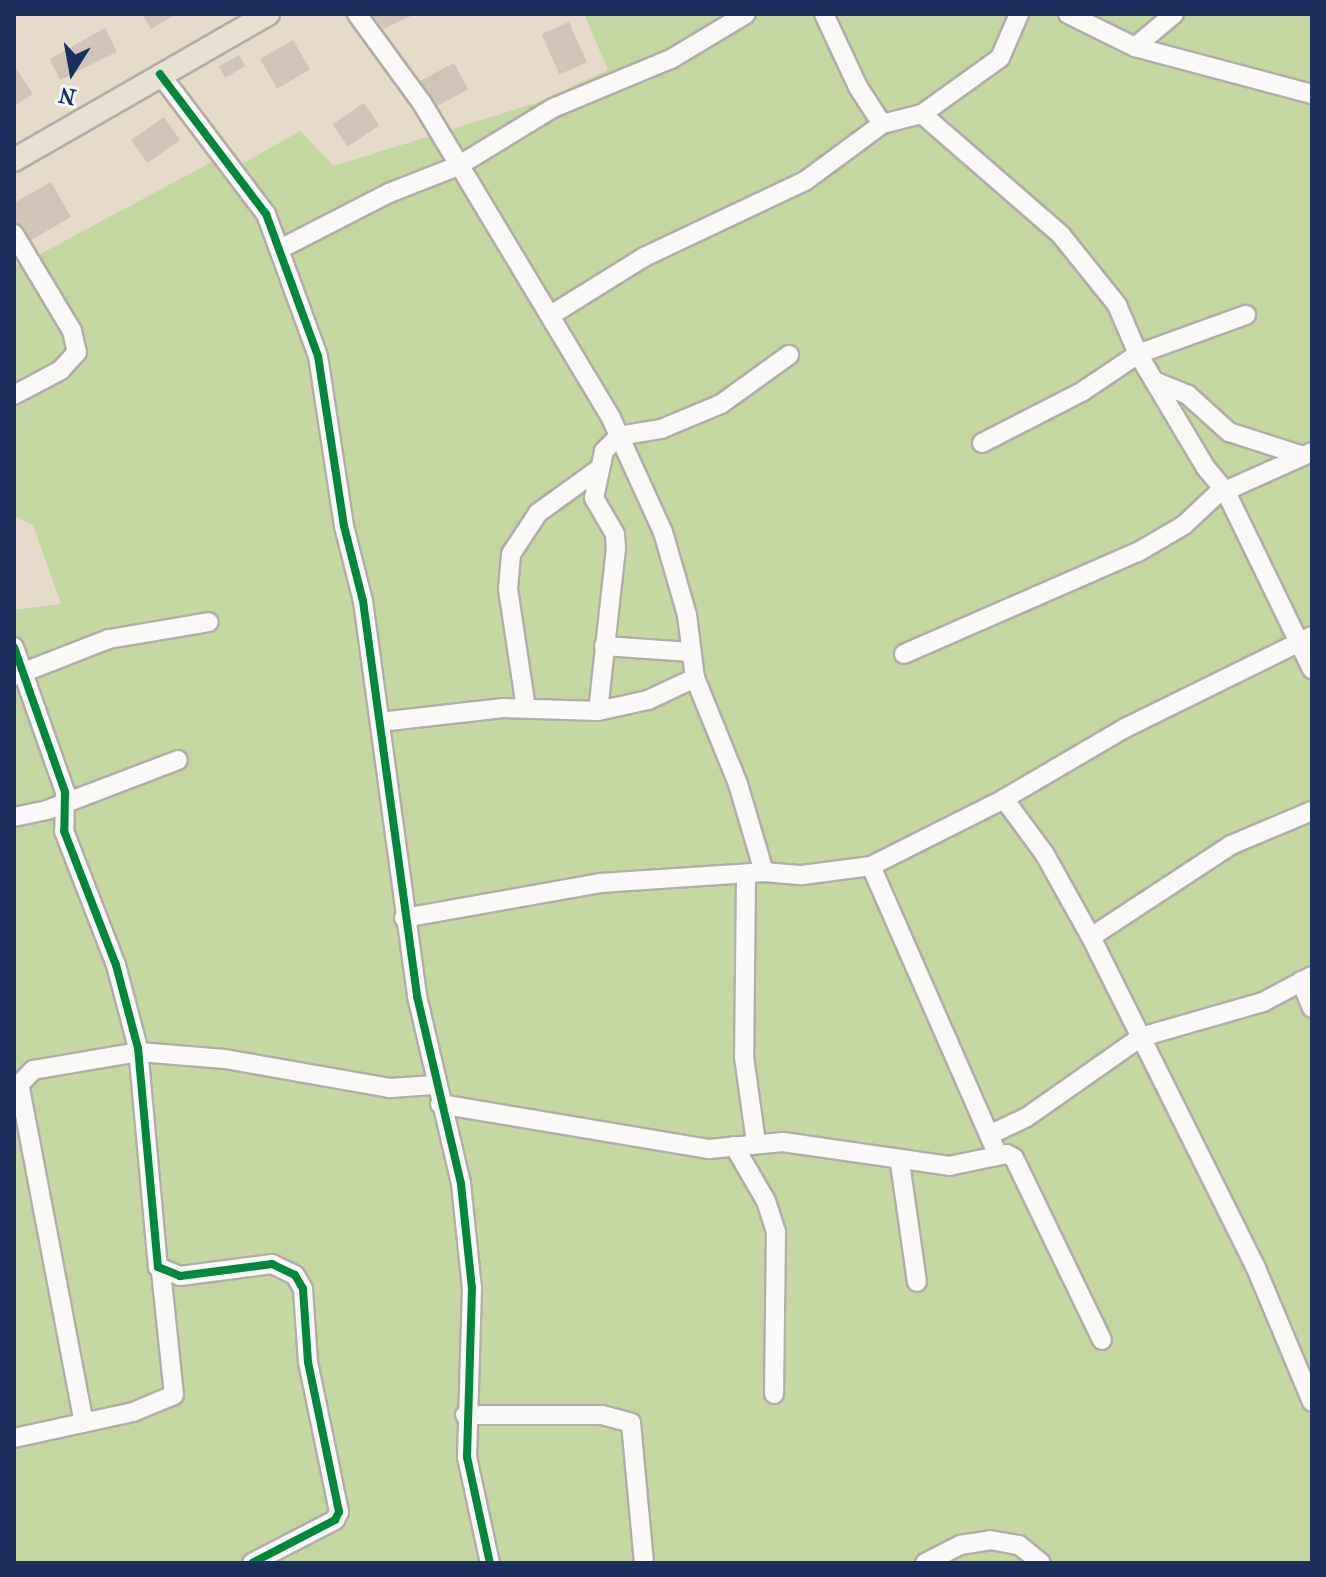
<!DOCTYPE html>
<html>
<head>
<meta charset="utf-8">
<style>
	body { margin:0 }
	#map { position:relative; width:1326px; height:1577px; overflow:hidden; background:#e6dac9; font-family:"IM FELL French Canon",serif }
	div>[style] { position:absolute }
	.green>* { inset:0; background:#c5d7a1 }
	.building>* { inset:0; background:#d0c3b7; transform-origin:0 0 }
	.roads { filter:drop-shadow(2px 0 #b2ada6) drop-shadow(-2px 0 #b2ada6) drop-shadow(0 2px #b2ada6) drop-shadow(0 -2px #b2ada6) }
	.minor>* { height:18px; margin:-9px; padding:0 9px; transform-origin:9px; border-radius:9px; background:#fbf9f7 }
	.major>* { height:22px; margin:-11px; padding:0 11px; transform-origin:11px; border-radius:11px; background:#e7e0d3 }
	.cycleway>* { height:8px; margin:-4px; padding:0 4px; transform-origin:4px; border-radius:4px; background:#00873e }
	span { translate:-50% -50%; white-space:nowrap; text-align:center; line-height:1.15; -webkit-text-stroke:6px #f6f6f2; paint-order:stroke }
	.frame { position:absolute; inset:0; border:16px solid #1b2f5e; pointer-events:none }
	.north { position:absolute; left:32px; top:32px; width:80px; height:80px; -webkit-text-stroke:6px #f6f6f2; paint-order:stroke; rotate:191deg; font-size:22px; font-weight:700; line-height:32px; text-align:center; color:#1b2f5e }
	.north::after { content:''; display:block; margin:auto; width:28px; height:36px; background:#1b2f5e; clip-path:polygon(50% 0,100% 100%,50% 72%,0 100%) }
</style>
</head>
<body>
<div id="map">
	<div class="green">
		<div style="clip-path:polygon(584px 14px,1312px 14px,1312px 1563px,14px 1563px,14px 610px,61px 604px,33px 525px,14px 516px,14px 259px,18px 266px,221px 157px,230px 171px,300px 131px,334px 166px,536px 103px,608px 70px)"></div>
	</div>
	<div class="building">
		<div style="clip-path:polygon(142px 14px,176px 14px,151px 29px)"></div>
		<div style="clip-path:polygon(372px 14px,415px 14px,383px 29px)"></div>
		<div style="left:569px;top:22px;width:44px;height:30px;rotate:66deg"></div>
		<div style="clip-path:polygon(105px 28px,117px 52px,60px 80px,50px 59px)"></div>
		<div style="left:293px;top:40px;width:34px;height:38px;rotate:60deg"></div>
		<div style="left:239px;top:55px;width:13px;height:23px;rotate:61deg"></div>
		<div style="left:454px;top:63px;width:30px;height:38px;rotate:62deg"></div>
		<div style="clip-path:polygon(14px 66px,33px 94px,14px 106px)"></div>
		<div style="left:364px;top:103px;width:27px;height:38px;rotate:56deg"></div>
		<div style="left:164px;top:117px;width:28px;height:40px;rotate:55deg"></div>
		<div style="clip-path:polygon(51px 182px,71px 217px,31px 240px,14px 222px,14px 203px)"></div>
	</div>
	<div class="roads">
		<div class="minor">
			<div style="left:357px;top:14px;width:110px;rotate:53.9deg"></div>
			<div style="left:422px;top:103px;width:367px;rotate:59deg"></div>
			<div style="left:611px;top:418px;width:125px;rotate:65.5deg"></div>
			<div style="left:663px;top:532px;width:86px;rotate:73.9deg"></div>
			<div style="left:687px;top:615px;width:64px;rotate:82.8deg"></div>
			<div style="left:695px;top:678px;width:114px;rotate:67.9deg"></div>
			<div style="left:738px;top:784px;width:92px;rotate:73.5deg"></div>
			<div style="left:824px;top:14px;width:81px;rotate:65deg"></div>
			<div style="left:858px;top:87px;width:44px;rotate:57deg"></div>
			<div style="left:1068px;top:14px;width:75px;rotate:26.2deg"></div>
			<div style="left:1135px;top:47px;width:183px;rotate:14.9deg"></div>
			<div style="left:1135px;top:47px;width:51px;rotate:-40.2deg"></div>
			<div style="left:160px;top:74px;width:176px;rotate:52.9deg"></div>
			<div style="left:266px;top:214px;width:151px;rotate:69.9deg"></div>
			<div style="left:318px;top:356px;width:172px;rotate:81.3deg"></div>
			<div style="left:344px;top:526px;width:77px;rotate:75.8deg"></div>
			<div style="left:363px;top:601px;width:399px;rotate:82.2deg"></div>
			<div style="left:417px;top:996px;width:193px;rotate:76.8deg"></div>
			<div style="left:461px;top:1184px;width:105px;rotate:84deg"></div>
			<div style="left:472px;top:1288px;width:169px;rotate:91.7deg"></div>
			<div style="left:467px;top:1457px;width:108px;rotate:77.8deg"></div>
			<div style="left:922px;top:114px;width:184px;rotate:41deg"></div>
			<div style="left:1061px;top:235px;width:90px;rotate:51.3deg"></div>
			<div style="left:1117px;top:305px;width:53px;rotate:66.8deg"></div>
			<div style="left:1138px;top:354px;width:133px;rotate:59.2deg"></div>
			<div style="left:1206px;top:468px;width:31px;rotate:50deg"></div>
			<div style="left:1226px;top:492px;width:197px;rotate:64.1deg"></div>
			<div style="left:14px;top:234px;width:113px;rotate:59.1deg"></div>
			<div style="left:72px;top:331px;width:22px;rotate:77deg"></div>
			<div style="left:77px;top:352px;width:24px;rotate:132deg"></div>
			<div style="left:61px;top:370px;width:53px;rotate:152deg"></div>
			<div style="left:280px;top:249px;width:123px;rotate:-27.2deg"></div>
			<div style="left:389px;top:193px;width:74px;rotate:-21.4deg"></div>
			<div style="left:458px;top:166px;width:111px;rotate:-31.4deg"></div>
			<div style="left:553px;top:108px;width:128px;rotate:-22.6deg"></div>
			<div style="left:671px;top:59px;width:87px;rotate:-31deg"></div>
			<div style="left:551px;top:315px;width:110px;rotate:-31.9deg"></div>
			<div style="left:644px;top:257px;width:178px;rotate:-25.3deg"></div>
			<div style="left:805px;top:181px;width:96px;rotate:-36.5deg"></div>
			<div style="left:882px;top:124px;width:41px;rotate:-14deg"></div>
			<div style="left:922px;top:114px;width:96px;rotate:-35.7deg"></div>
			<div style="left:1000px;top:58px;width:48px;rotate:-66.6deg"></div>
			<div style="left:1154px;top:381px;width:37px;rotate:22deg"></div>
			<div style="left:1188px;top:395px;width:55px;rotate:42.1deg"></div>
			<div style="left:1229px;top:432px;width:75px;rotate:17.9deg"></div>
			<div style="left:982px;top:443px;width:114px;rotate:-27.2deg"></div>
			<div style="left:1083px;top:391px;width:66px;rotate:-33.9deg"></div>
			<div style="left:1138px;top:354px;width:115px;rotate:-19.9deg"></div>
			<div style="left:1312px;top:636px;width:208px;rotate:153.8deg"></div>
			<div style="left:1125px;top:728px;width:140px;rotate:149.6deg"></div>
			<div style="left:1004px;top:799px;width:67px;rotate:53.5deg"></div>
			<div style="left:1044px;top:853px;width:96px;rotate:60.8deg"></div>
			<div style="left:1091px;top:937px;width:370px;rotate:63.5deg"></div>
			<div style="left:1256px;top:1268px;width:145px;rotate:67.3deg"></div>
			<div style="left:604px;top:646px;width:87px;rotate:3.9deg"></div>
			<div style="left:14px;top:647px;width:154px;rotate:70.6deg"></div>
			<div style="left:65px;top:792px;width:39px;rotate:91deg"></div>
			<div style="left:64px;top:831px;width:144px;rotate:68.8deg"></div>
			<div style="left:116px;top:965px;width:86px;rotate:75.2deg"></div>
			<div style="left:138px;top:1048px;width:220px;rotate:84.8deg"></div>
			<div style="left:158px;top:1267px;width:24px;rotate:22deg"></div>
			<div style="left:180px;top:1276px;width:93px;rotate:-7.4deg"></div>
			<div style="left:272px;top:1264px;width:25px;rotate:26deg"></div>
			<div style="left:295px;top:1275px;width:16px;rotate:60deg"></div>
			<div style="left:303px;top:1289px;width:73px;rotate:86.1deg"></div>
			<div style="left:308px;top:1362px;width:153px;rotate:78.3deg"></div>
			<div style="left:339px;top:1512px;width:9px;rotate:117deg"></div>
			<div style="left:335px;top:1520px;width:93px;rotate:152.6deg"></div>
			<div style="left:904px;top:654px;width:255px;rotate:-23.6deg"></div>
			<div style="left:1138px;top:552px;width:53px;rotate:-30.4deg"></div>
			<div style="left:1184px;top:525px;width:44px;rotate:-43.2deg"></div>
			<div style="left:1216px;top:495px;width:105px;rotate:-24.1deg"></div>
			<div style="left:14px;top:676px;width:102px;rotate:-21.3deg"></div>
			<div style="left:109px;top:639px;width:101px;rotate:-9.6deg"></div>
			<div style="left:526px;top:708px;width:120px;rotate:-98.6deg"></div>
			<div style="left:508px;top:589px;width:35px;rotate:-85deg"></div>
			<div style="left:511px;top:554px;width:49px;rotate:-56.6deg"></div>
			<div style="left:538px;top:513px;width:72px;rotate:-35.9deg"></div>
			<div style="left:598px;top:711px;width:51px;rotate:-12.4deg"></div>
			<div style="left:648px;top:700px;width:52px;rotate:-25.1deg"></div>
			<div style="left:380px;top:722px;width:124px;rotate:-6.5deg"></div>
			<div style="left:503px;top:708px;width:95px;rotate:1.8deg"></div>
			<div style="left:598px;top:711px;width:163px;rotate:-83.7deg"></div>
			<div style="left:616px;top:549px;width:15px;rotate:-94deg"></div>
			<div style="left:615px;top:534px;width:42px;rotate:-120.3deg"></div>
			<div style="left:594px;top:498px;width:48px;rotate:-78deg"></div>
			<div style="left:604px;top:451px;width:21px;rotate:-45deg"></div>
			<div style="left:619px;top:436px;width:43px;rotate:-9.5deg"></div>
			<div style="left:661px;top:429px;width:65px;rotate:-22.6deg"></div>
			<div style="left:721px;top:404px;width:84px;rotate:-35.8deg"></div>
			<div style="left:14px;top:817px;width:34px;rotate:-12deg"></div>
			<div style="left:47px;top:810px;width:140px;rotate:-20.9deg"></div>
			<div style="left:871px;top:866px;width:149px;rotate:-26.7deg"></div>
			<div style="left:746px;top:876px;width:181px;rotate:90.6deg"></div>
			<div style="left:744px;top:1057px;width:86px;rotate:82deg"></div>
			<div style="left:404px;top:918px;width:199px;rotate:-10.1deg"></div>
			<div style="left:600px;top:883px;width:164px;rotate:-3.8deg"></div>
			<div style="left:764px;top:872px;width:38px;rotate:5deg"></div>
			<div style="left:802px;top:875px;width:70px;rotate:-7.4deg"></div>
			<div style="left:871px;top:866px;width:313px;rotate:66.3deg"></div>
			<div style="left:1091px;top:937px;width:168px;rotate:-33.3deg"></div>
			<div style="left:1231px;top:845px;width:88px;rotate:-22.8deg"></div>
			<div style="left:1301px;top:981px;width:29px;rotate:68deg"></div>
			<div style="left:19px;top:1083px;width:346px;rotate:79.2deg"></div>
			<div style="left:14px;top:1090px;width:28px;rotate:-46deg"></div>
			<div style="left:33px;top:1070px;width:108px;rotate:-9.6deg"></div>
			<div style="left:139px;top:1052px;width:86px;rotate:4.7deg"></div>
			<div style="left:225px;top:1059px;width:168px;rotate:10deg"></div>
			<div style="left:390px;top:1088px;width:44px;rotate:-3.9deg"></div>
			<div style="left:440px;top:1104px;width:273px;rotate:9.5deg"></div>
			<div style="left:709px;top:1149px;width:74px;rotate:-5.4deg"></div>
			<div style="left:783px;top:1142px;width:168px;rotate:8.2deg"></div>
			<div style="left:949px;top:1166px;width:59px;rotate:-11.7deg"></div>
			<div style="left:1007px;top:1154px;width:8px;rotate:30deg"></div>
			<div style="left:1014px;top:1158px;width:202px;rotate:64.2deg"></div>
			<div style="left:989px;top:1135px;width:42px;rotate:-25.3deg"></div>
			<div style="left:1027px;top:1117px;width:139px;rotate:-35.1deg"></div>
			<div style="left:1141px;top:1037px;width:127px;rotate:-16deg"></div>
			<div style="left:1263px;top:1002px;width:55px;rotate:-28deg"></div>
			<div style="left:734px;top:1146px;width:64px;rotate:59.8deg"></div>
			<div style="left:766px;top:1201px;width:33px;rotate:72deg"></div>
			<div style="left:776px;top:1232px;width:162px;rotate:90.7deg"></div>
			<div style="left:900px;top:1163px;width:120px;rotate:81.9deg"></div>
			<div style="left:465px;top:1415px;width:137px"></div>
			<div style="left:602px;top:1415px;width:30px;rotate:15deg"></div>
			<div style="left:631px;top:1423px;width:141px;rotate:84.7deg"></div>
			<div style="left:14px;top:1438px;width:122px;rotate:-12.3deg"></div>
			<div style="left:133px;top:1412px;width:44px;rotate:-22.5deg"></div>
			<div style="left:174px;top:1395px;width:125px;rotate:-96deg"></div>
			<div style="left:925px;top:1563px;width:39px;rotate:-27deg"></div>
			<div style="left:960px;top:1545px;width:30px;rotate:-9deg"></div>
			<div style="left:990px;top:1540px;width:29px;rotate:10deg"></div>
			<div style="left:1019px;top:1545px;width:28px;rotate:39deg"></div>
		</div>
		<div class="major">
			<div style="left:14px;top:160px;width:293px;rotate:-29.9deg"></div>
		</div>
	</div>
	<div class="cycleway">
		<div style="left:160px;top:74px;width:176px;rotate:52.9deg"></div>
		<div style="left:266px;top:214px;width:151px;rotate:69.9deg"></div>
		<div style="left:318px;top:356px;width:172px;rotate:81.3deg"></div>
		<div style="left:344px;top:526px;width:77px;rotate:75.8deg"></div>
		<div style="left:363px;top:601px;width:399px;rotate:82.2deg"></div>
		<div style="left:417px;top:996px;width:193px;rotate:76.8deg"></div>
		<div style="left:461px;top:1184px;width:105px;rotate:84deg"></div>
		<div style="left:472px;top:1288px;width:169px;rotate:91.7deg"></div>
		<div style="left:467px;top:1457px;width:108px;rotate:77.8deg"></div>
		<div style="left:14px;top:647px;width:154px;rotate:70.6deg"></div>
		<div style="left:65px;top:792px;width:39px;rotate:91deg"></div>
		<div style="left:64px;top:831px;width:144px;rotate:68.8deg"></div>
		<div style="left:116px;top:965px;width:86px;rotate:75.2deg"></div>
		<div style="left:138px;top:1048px;width:220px;rotate:84.8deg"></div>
		<div style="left:158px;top:1267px;width:24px;rotate:22deg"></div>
		<div style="left:180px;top:1276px;width:93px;rotate:-7.4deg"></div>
		<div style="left:272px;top:1264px;width:25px;rotate:26deg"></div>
		<div style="left:295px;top:1275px;width:16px;rotate:60deg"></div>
		<div style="left:303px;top:1289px;width:73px;rotate:86.1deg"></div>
		<div style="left:308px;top:1362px;width:153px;rotate:78.3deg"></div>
		<div style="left:339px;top:1512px;width:9px;rotate:117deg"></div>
		<div style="left:335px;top:1520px;width:93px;rotate:152.6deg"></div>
	</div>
	<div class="frame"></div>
	<div class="north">N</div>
</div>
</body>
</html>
